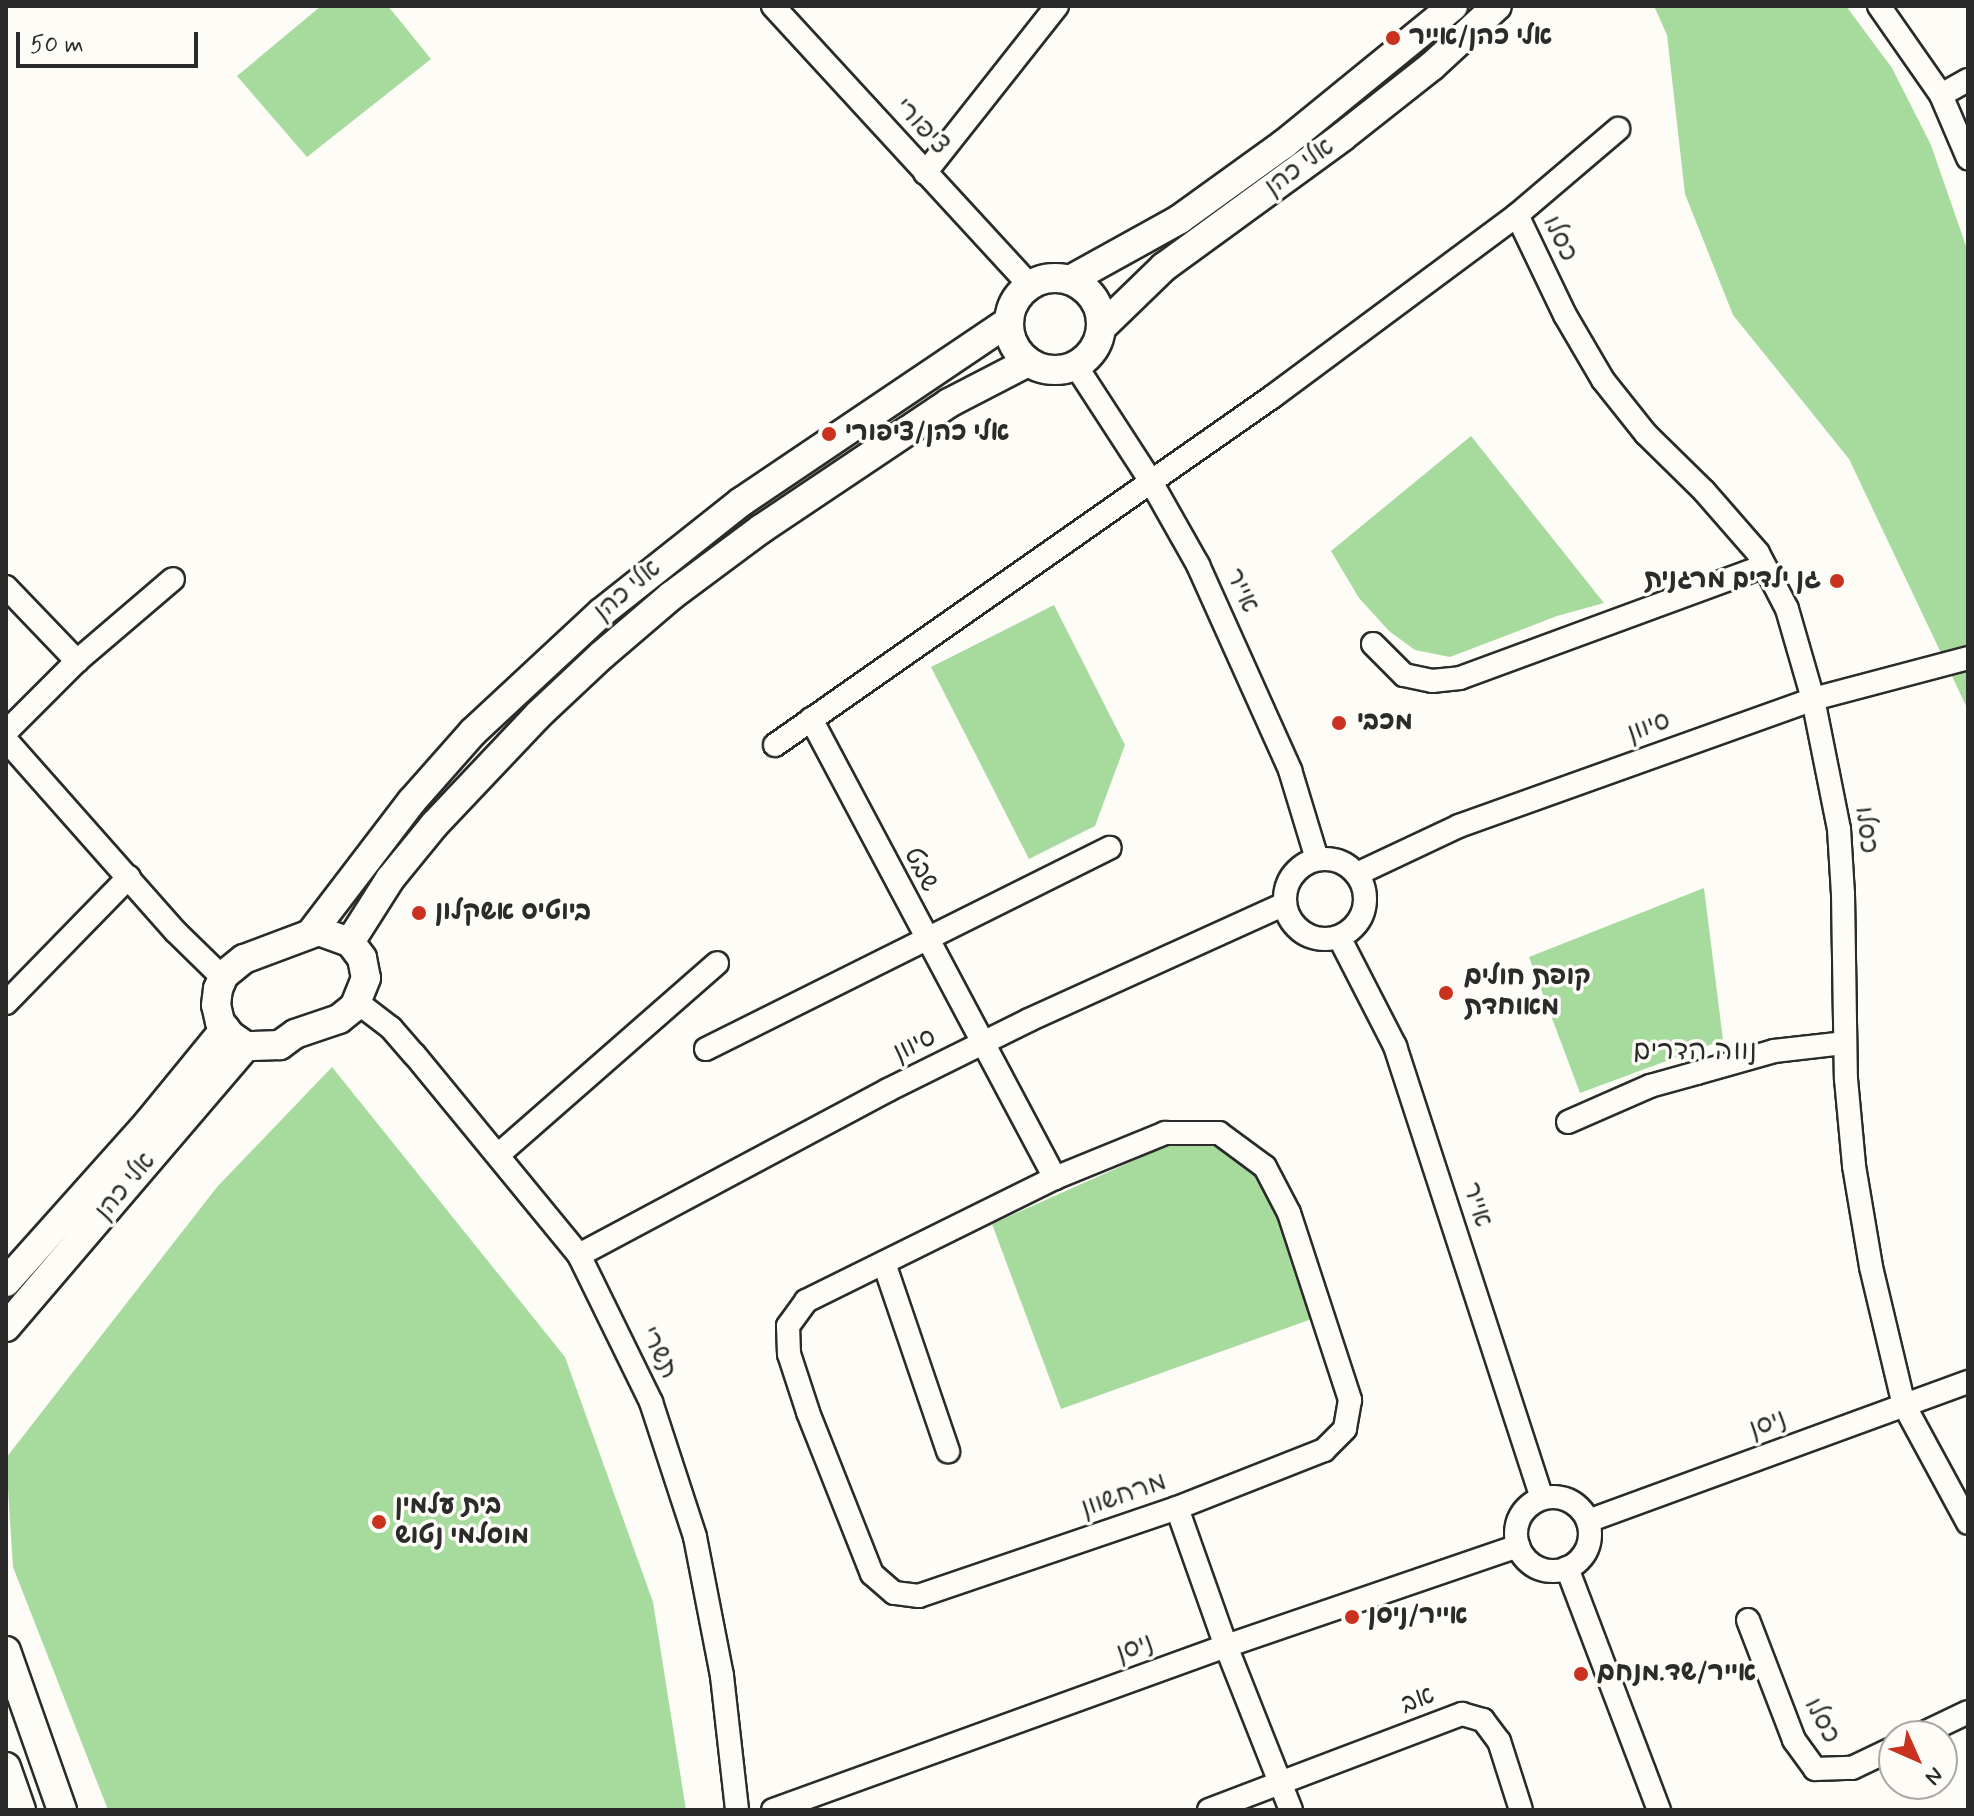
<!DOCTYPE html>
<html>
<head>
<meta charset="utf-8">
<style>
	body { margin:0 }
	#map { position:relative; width:1974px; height:1816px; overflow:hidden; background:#fdfcf7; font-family:Mynerve,"Playpen Sans Hebrew",sans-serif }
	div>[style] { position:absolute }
	.green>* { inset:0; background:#a7db9d }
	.roads { filter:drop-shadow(2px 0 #2b2b2b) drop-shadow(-2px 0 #2b2b2b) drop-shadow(0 2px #2b2b2b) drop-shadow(0 -2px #2b2b2b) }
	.minor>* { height:22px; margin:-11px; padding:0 11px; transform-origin:11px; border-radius:11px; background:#fdfcf7 }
	.minor>.ring { margin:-11px; padding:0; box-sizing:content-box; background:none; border:22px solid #fdfcf7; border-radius:50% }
	.tertiary>* { height:28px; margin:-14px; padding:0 14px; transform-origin:14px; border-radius:14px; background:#fdfcf7 }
	.tertiary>.ring { margin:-14px; padding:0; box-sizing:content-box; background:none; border:28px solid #fdfcf7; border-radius:50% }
	.dots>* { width:22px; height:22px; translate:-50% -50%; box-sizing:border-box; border:4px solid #fdfcf7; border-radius:50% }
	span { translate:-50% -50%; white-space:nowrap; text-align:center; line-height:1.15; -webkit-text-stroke:7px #fdfcf7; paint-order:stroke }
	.poi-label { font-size:26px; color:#2b2b2b; font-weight:700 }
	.left { translate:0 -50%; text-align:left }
	.right { translate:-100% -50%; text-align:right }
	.street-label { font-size:26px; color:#2b2b2b }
	.neighbourhood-label { font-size:28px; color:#2b2b2b }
	.frame { position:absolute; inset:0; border:8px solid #2b2b2b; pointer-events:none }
	.north { position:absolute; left:1878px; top:1720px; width:80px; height:80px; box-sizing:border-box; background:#fdfcf7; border:2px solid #a9a8a5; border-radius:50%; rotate:135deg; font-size:22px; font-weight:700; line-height:32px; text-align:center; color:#2b2b2b }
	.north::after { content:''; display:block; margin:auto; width:28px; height:36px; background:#c8321e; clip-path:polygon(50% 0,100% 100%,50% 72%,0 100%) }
	.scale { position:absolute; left:16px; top:32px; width:182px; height:36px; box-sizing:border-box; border:4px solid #2b2b2b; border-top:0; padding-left:10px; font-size:24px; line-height:28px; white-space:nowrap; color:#2b2b2b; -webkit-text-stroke:6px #fdfcf7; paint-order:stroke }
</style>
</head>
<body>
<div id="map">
	<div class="green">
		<div style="clip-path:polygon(321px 6px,388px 6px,431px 59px,307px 157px,237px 76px)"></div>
		<div style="clip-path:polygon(1654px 6px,1846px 6px,1892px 68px,1931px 145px,1968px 252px,1968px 710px,1849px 459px,1733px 315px,1685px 194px,1667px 35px)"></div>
		<div style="clip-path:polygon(1471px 436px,1604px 603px,1557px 616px,1450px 657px,1415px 650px,1389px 631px,1359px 598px,1331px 551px)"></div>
		<div style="clip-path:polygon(1054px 605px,1125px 745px,1095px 826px,1029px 859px,931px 667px)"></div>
		<div style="clip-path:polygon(1704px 888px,1723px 1040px,1580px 1093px,1529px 957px)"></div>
		<div style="clip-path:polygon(332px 1067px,565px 1357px,653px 1602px,686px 1810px,108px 1810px,13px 1567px,6px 1458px,217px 1187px)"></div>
		<div style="clip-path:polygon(1195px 1140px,1233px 1149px,1272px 1179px,1323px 1315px,1061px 1409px,992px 1224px,1164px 1147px)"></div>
	</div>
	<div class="roads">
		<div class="minor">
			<div style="left:773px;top:6px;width:379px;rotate:47.4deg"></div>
			<div style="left:1879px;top:6px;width:108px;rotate:55.1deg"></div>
			<div style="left:1941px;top:95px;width:69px;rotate:66.8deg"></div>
			<div style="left:1941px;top:95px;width:31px;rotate:-29deg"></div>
			<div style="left:925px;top:173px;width:213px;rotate:-51.7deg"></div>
			<div style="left:1517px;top:215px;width:111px;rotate:64.4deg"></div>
			<div style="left:1565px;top:315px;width:75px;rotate:59.7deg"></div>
			<div style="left:1603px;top:380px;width:69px;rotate:51.5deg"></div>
			<div style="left:1646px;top:434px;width:81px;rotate:44.5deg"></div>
			<div style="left:1704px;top:491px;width:82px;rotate:48.9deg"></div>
			<div style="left:1758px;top:553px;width:63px;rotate:62.6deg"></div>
			<div style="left:1787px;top:609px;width:94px;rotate:73.9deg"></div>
			<div style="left:1813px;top:699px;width:133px;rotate:78.7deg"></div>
			<div style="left:1839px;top:829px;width:65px;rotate:86.5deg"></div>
			<div style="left:1843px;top:894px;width:185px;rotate:89.1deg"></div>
			<div style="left:1846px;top:1079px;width:87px;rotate:84.7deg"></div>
			<div style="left:1854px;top:1166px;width:102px;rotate:80.4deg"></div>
			<div style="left:1871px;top:1267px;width:142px;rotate:76.6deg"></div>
			<div style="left:1904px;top:1405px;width:134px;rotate:61.5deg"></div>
			<div style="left:1076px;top:366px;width:136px;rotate:57deg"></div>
			<div style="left:1150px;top:480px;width:98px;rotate:60.5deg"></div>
			<div style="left:1198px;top:565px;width:225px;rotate:65.8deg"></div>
			<div style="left:1290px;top:770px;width:93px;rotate:73.1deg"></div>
			<div style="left:6px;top:587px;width:103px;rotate:46.2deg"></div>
			<div style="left:1373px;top:644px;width:44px;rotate:45deg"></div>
			<div style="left:1404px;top:675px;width:29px;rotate:12deg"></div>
			<div style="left:1432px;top:681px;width:28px;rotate:-6deg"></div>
			<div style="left:1460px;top:678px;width:324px;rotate:-20.2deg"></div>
			<div style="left:811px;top:719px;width:520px;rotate:62.01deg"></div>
			<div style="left:6px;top:732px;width:100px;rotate:-45deg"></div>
			<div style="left:77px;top:661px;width:126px;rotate:-40.5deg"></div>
			<div style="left:6px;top:740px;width:256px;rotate:48.5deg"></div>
			<div style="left:176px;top:932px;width:66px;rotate:44.4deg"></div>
			<div style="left:775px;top:745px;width:607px;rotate:-35deg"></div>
			<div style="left:1272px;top:397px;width:305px;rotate:-36.6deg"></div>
			<div style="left:1517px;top:215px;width:133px;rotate:-40.4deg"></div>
			<div class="ring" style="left:1285px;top:859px;width:58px;height:58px"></div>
			<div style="left:1357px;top:874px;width:113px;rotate:-25.2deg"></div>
			<div style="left:1459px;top:826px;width:376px;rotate:-19.7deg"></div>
			<div style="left:1813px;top:699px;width:160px;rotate:-14.8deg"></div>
			<div style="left:1339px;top:937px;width:123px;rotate:62.8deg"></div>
			<div style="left:1395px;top:1046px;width:475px;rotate:72deg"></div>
			<div style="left:357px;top:1002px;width:43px;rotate:37.4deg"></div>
			<div style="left:391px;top:1028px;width:35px;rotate:49deg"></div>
			<div style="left:414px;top:1054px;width:260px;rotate:50.6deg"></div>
			<div style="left:579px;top:1255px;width:164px;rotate:63.9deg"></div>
			<div style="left:651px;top:1402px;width:142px;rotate:71.9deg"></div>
			<div style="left:695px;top:1537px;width:142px;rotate:79deg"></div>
			<div style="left:722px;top:1676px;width:135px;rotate:83.6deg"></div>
			<div style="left:6px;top:1003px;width:176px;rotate:-45.7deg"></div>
			<div style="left:706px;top:1049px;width:451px;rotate:-26.5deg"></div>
			<div style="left:1568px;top:1122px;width:90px;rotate:-23.7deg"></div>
			<div style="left:1650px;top:1086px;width:49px;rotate:-15.5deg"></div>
			<div style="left:1697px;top:1073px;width:80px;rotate:-15.9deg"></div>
			<div style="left:1774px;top:1051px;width:70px;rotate:-6.5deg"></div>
			<div style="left:1165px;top:1133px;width:54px"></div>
			<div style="left:1219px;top:1133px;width:57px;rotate:36.5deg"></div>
			<div style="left:1265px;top:1167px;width:52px;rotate:62.4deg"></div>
			<div style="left:1289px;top:1213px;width:197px;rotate:71.9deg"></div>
			<div style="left:1350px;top:1400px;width:29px;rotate:100deg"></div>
			<div style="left:1345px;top:1429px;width:30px;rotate:135deg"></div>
			<div style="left:1324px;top:1450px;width:158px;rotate:158.5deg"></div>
			<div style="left:1177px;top:1508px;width:273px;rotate:161.2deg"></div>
			<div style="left:919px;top:1596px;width:25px;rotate:-173deg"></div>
			<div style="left:894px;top:1593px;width:29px;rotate:-139deg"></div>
			<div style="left:872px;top:1574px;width:174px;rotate:-111.6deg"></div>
			<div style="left:808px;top:1412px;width:61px;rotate:-108.1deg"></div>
			<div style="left:789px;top:1354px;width:28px;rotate:-92deg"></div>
			<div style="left:788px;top:1326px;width:31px;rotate:-54deg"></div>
			<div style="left:806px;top:1301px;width:278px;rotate:-26.3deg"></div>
			<div style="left:1055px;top:1178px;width:119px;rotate:-22.2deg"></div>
			<div style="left:498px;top:1155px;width:291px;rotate:-41.2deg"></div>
			<div style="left:579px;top:1255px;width:350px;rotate:-28.1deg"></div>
			<div style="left:888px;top:1090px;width:157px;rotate:-26.4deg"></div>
			<div style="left:1029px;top:1020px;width:281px;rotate:-24.4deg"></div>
			<div style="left:884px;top:1263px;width:199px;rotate:71.2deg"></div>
			<div class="ring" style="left:1516px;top:1497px;width:52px;height:52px"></div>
			<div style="left:1177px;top:1508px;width:146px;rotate:70.5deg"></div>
			<div style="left:1226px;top:1646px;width:176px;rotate:68.4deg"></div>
			<div style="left:1588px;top:1521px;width:405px;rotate:-20.1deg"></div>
			<div style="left:1567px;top:1568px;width:259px;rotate:69.2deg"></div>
			<div style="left:1748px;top:1620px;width:129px;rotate:69deg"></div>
			<div style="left:1794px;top:1740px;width:36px;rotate:54deg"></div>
			<div style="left:1815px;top:1769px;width:37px;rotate:-2deg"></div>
			<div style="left:1852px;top:1768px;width:47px;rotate:-25.5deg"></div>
			<div style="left:1918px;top:1736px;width:55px;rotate:-25.6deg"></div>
			<div style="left:773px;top:1810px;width:482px;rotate:-19.9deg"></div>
			<div style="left:1226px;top:1646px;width:309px;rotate:-18.9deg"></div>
			<div style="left:1209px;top:1810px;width:271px;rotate:-20.8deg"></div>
			<div style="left:1462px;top:1714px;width:22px;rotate:16deg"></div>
			<div style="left:1483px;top:1720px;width:26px;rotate:53deg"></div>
			<div style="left:1499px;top:1741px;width:72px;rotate:72.3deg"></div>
		</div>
		<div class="tertiary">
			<div class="ring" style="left:1009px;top:278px;width:64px;height:64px"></div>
			<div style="left:1070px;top:280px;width:126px;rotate:-29deg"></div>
			<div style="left:1180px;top:219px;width:128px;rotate:-35.8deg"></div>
			<div style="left:1284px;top:144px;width:218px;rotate:-39.2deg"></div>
			<div style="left:1101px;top:328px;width:88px;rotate:-44.1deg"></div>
			<div style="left:1164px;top:267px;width:220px;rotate:-36.1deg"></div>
			<div style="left:1342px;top:137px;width:115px;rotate:-38.3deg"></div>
			<div style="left:1432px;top:66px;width:88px;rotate:-42.7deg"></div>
			<div style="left:319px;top:931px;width:33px;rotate:20deg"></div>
			<div style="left:350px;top:942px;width:20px;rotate:53deg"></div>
			<div style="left:362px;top:958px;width:20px;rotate:79deg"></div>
			<div style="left:366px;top:978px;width:31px;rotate:112deg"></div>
			<div style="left:354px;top:1007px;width:19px;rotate:141deg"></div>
			<div style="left:339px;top:1019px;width:46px;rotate:161.2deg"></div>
			<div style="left:295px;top:1034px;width:19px;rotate:144deg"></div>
			<div style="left:280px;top:1045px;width:34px;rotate:178deg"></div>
			<div style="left:246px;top:1046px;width:18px;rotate:-146deg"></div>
			<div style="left:231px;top:1036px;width:18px;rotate:-128deg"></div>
			<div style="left:220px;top:1022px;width:17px;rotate:-103deg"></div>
			<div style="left:216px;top:1005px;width:16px;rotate:-83deg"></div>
			<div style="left:218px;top:989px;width:15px;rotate:-67deg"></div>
			<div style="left:224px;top:975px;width:26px;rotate:-39deg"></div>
			<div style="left:244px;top:959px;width:80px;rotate:-20.5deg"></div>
			<div style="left:311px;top:933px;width:166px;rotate:-52.6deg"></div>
			<div style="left:412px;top:801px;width:92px;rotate:-48.5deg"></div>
			<div style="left:473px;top:732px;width:175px;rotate:-42.9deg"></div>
			<div style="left:601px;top:613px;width:179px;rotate:-38.4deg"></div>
			<div style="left:741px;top:502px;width:323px;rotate:-34deg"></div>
			<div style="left:350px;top:942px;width:75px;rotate:-57.6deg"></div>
			<div style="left:390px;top:879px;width:70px;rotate:-50.8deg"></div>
			<div style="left:434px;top:825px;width:151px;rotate:-46.6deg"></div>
			<div style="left:538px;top:715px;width:88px;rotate:-43.2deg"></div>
			<div style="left:602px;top:655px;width:91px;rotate:-40.5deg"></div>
			<div style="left:671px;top:596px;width:112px;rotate:-36.7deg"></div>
			<div style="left:761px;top:529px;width:226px;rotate:-33.8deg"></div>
			<div style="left:949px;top:403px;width:89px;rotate:-27.4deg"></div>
			<div style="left:6px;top:1282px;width:213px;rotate:-48.2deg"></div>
			<div style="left:148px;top:1123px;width:122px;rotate:-50.7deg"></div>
			<div style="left:6px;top:1327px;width:370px;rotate:-49.5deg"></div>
			<div style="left:6px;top:1651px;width:169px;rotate:70.6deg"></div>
			<div style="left:6px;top:1767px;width:46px;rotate:70.8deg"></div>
		</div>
	</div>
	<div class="dots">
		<div style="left:1393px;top:38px;background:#c8321e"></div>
		<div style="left:829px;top:434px;background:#c8321e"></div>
		<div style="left:1837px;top:581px;background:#c8321e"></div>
		<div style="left:1339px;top:723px;background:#c8321e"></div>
		<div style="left:419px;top:913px;background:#c8321e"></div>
		<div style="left:1446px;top:993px;background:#c8321e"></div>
		<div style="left:379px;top:1522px;background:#c8321e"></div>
		<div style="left:1352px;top:1617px;background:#c8321e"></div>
		<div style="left:1581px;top:1674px;background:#c8321e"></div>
	</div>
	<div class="poi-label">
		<span class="left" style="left:1409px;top:38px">אלי כהן/אייר</span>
		<span class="left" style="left:845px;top:434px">אלי כהן/ציפורי</span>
		<span class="right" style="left:1821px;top:581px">גן ילדים מרגנית</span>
		<span class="left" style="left:1357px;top:723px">מכבי</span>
		<span class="left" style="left:435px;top:913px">ביוטיס אשקלון</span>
		<span class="left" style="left:1464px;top:993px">קופת חולים<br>מאוחדת</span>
		<span class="left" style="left:395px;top:1522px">בית עלמין<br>מוסלמי נטוש</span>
		<span class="left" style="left:1368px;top:1617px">אייר/ניסן</span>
		<span class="left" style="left:1597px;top:1674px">אייר/שד.מנחם</span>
	</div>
	<div class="street-label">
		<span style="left:921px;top:127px;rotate:47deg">ציפורי</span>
		<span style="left:1300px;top:168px;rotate:-36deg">אלי כהן</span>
		<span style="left:1559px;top:239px;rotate:64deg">כסלו</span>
		<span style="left:628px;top:591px;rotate:-40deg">אלי כהן</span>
		<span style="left:1241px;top:591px;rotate:65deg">אייר</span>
		<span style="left:1649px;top:728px;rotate:-20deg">סיוון</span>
		<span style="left:1865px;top:830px;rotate:83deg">כסלו</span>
		<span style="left:920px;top:870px;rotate:63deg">שבט</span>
		<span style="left:915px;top:1046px;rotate:-26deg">סיוון</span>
		<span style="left:126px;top:1187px;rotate:-50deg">אלי כהן</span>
		<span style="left:1476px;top:1205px;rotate:72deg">אייר</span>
		<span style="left:658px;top:1353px;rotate:64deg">תשרי</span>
		<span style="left:1768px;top:1425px;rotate:-20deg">ניסן</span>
		<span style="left:1124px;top:1496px;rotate:-19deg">מרחשוון</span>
		<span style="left:1135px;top:1649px;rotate:-20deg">ניסן</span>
		<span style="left:1418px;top:1701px;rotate:-21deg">אב</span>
		<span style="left:1821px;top:1721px;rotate:62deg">כסלו</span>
	</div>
	<div class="neighbourhood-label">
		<span style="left:1695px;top:1052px">נווה הדרים</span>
	</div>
	<div class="frame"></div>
	<div class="north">N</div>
	<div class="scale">50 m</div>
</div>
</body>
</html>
